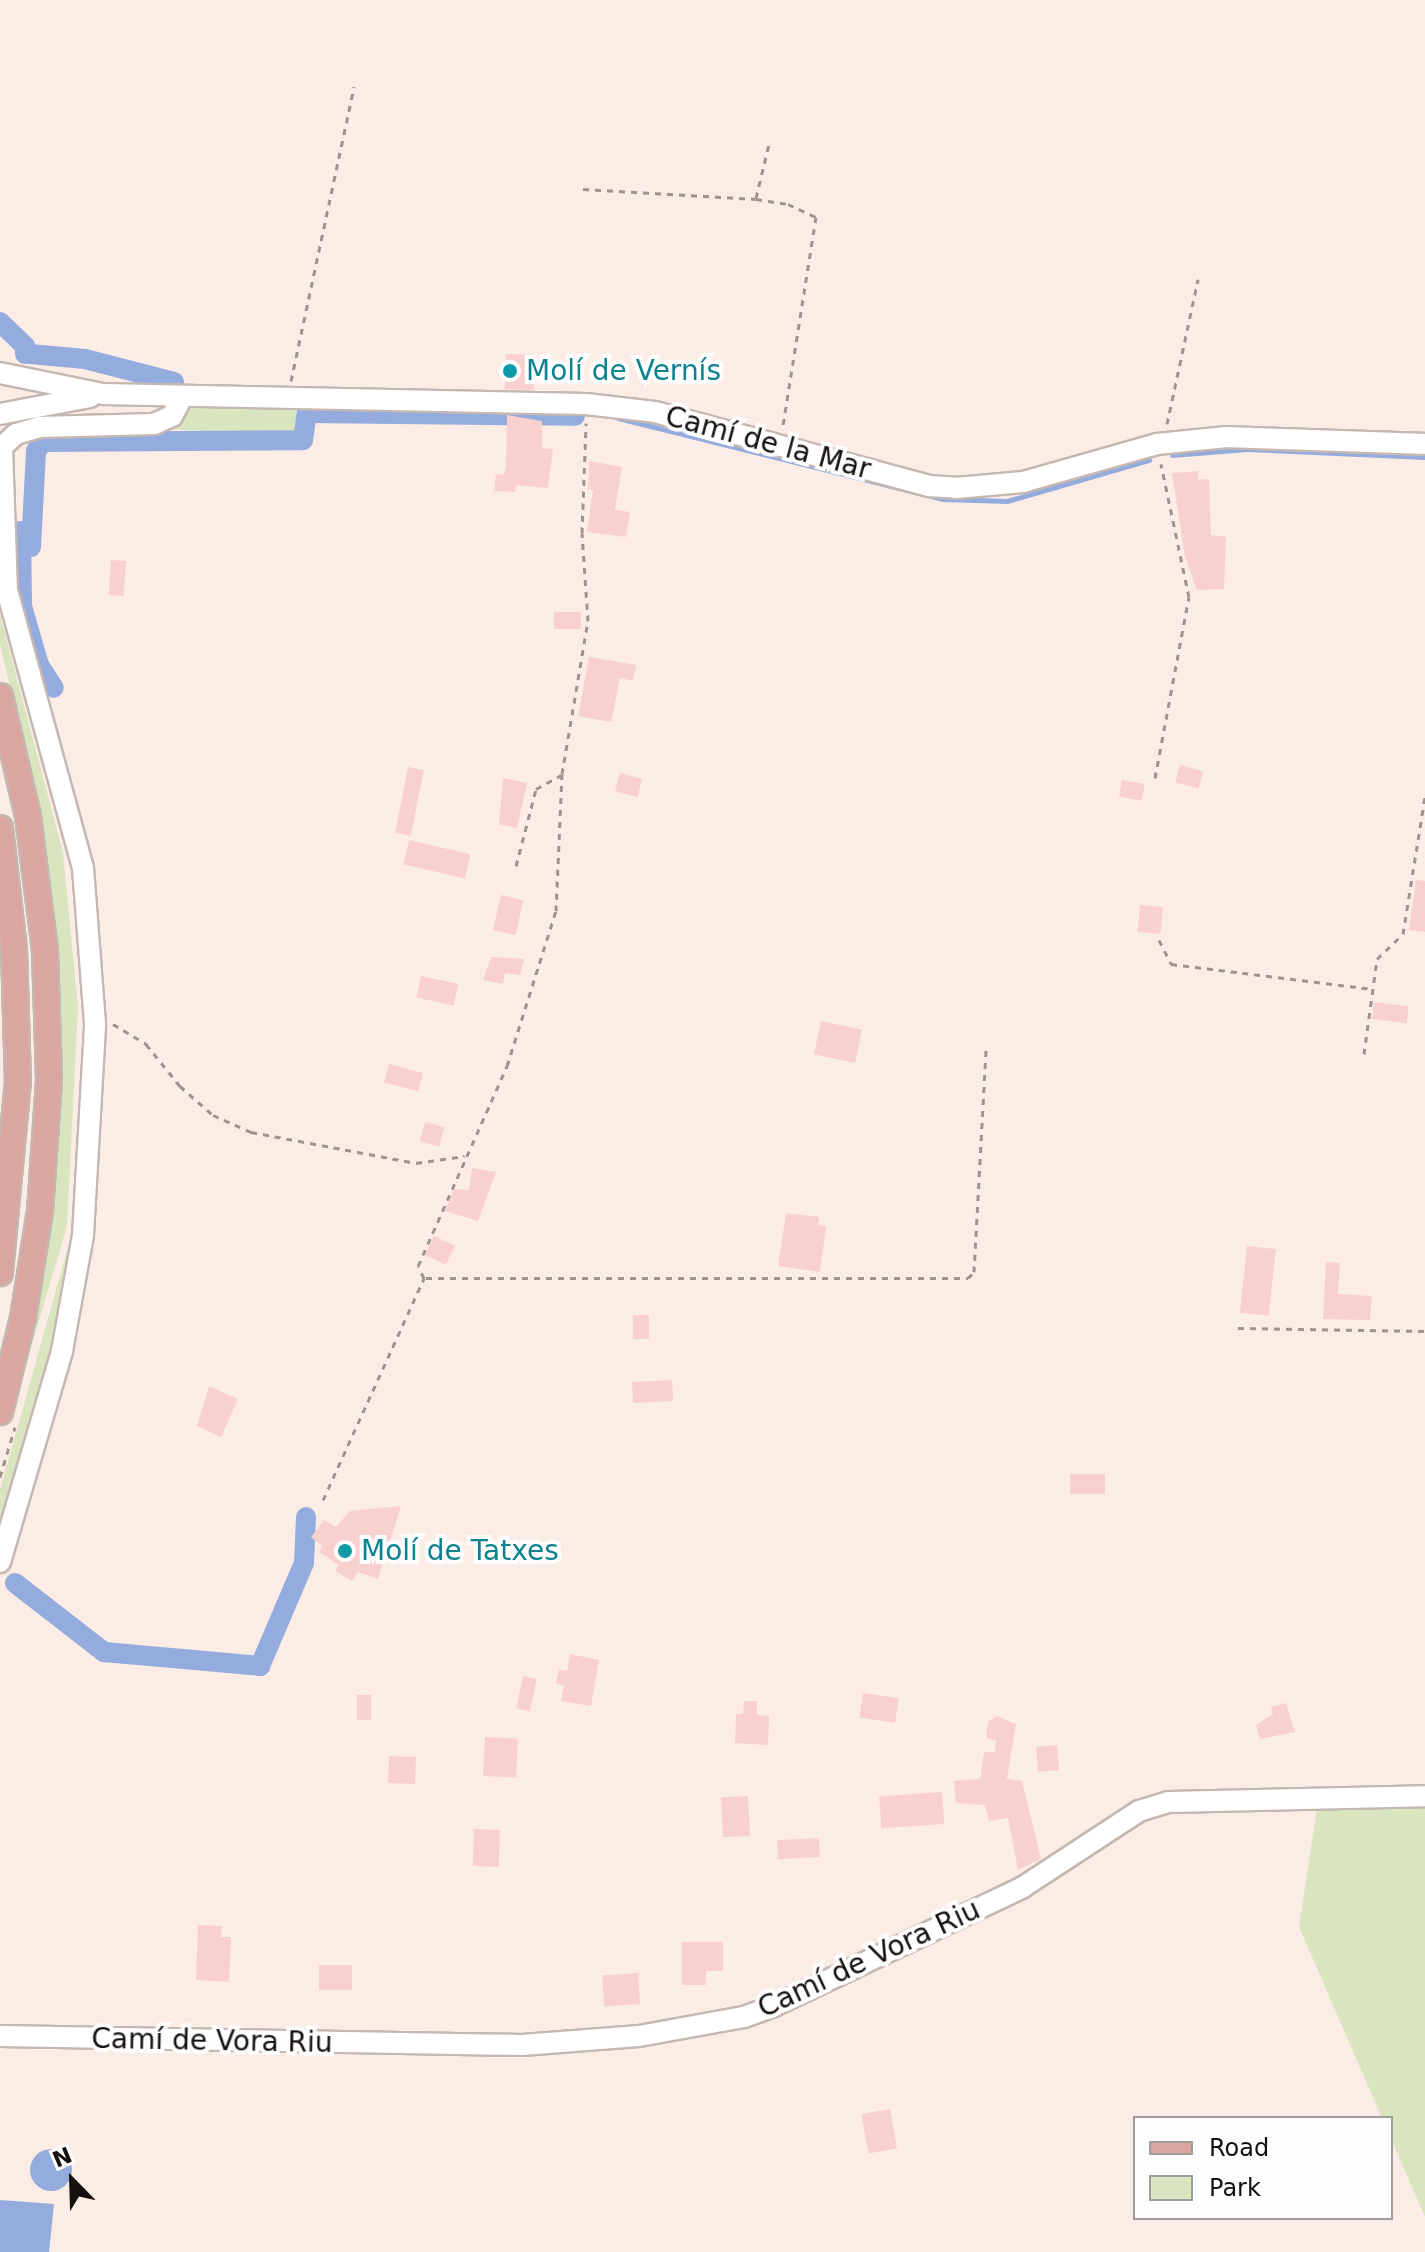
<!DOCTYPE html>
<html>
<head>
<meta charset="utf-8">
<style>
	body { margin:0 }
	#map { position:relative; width:1425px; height:2252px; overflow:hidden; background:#fcece6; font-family:"DejaVu Sans",sans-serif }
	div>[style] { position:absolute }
	.green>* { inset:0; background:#d8e5bf }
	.water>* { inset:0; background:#94acdd }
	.round { border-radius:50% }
	.stream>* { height:5px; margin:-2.5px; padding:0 2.5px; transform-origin:2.5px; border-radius:2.5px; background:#94acdd }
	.canal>* { height:20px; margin:-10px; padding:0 10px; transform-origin:10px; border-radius:10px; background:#94acdd }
	.building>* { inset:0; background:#f8d0cd; transform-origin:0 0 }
	.path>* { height:3px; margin-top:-1.5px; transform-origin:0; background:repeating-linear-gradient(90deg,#9f938f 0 6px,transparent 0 12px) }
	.roads { filter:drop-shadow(2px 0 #c5b7b1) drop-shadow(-2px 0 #c5b7b1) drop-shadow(0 2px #c5b7b1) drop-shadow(0 -2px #c5b7b1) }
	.minor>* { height:20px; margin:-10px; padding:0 10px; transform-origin:10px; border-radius:10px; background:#fff }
	.major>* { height:24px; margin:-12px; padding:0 12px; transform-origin:12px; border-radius:12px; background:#dba5a0 }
	.dots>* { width:22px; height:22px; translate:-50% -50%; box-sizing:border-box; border:4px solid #fdfdfd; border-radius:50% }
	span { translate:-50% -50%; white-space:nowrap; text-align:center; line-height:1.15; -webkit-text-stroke:8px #fdfdfd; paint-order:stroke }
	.culture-label { font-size:28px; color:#0d838f }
	.left { translate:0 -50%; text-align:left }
	.street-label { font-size:28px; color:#15100e }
	.legend { position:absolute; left:1133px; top:2116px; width:260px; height:104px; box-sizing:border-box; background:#fdfdfd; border:2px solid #a09e9d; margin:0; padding:10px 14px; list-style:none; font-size:24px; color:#15100e }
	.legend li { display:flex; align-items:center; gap:16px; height:40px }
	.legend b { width:40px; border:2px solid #a09e9d }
	.north { position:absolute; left:32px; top:2140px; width:80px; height:80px; -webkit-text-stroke:6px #fdfdfd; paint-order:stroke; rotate:337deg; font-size:22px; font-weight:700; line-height:32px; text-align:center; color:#15100e }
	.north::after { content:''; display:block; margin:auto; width:28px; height:36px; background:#15100e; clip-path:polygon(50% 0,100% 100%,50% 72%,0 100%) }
</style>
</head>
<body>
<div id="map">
	<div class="green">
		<div style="clip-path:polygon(302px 404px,299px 435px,157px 429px,184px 407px)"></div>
		<div style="clip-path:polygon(0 614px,63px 853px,78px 1007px,67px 1226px,25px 1368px,52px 1204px,60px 1007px,43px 827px,0 644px)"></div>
		<div style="clip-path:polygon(75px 1222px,65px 1305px,0 1536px,0 1490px)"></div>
		<div style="clip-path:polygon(1425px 1799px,1425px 2217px,1391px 2139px,1391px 2118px,1382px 2118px,1299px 1927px,1318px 1802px)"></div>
	</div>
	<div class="water">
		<div class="round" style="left:30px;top:2149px;width:42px;height:42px"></div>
		<div style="clip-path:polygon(0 2200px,54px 2204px,49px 2252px,0 2252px)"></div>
	</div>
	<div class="stream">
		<div style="left:618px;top:418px;width:335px;rotate:14deg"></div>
		<div style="left:943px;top:499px;width:64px;rotate:1.8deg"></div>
		<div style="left:1007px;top:501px;width:148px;rotate:-16.1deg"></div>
		<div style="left:1172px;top:455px;width:75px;rotate:-4.6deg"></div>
		<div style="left:1247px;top:449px;width:178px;rotate:2.6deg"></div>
	</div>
	<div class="canal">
		<div style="left:0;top:322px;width:35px;rotate:44deg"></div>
		<div style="left:25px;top:346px;width:8px;rotate:90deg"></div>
		<div style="left:30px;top:354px;width:55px;rotate:5.2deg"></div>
		<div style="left:85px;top:359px;width:92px;rotate:14.5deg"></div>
		<div style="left:21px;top:531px;width:75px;rotate:89.2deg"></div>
		<div style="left:22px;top:606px;width:61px;rotate:73.9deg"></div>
		<div style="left:39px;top:665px;width:27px;rotate:57deg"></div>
		<div style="left:31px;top:547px;width:96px;rotate:-87deg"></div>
		<div style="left:36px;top:451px;width:11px;rotate:-52deg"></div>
		<div style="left:43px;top:442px;width:260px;rotate:-0.4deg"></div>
		<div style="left:303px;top:440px;width:27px;rotate:-82deg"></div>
		<div style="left:307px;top:413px;width:268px;rotate:0.6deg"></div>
		<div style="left:15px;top:1583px;width:113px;rotate:37.8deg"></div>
		<div style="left:104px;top:1652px;width:157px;rotate:5.1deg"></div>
		<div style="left:260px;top:1666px;width:112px;rotate:-66.9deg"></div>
		<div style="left:304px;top:1563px;width:46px;rotate:-87.5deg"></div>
	</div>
	<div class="building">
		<div style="left:506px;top:354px;width:29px;height:35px;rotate:2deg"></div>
		<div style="clip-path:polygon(507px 415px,542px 421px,542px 448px,553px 449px,548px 488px,516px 485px,515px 492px,494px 491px,496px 474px,503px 475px,506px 468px)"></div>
		<div style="clip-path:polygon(589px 461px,622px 467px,615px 510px,630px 512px,626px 537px,587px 532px,593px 490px,588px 489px)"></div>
		<div style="clip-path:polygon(1198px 471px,1198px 480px,1209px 479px,1211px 535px,1226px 537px,1224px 589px,1197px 590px,1185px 557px,1172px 473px)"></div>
		<div style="left:111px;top:560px;width:15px;height:35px;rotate:4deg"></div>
		<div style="left:554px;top:612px;width:27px;height:17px"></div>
		<div style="clip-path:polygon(589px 657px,636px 665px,633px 681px,620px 678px,611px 722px,578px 716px)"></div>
		<div style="left:1180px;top:765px;width:24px;height:18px;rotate:15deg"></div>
		<div style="left:408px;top:767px;width:16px;height:67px;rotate:11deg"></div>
		<div style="left:620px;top:773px;width:23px;height:19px;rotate:15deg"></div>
		<div style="clip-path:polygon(503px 778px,527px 783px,517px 828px,499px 824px)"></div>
		<div style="left:1122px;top:780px;width:23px;height:17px;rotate:10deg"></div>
		<div style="left:409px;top:840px;width:63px;height:25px;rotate:13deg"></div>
		<div style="clip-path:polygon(1416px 880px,1425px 881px,1425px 932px,1409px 930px)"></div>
		<div style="left:501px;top:895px;width:23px;height:36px;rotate:13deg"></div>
		<div style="left:1140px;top:905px;width:23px;height:27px;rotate:5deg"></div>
		<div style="clip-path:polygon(491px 957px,524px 959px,520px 975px,505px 973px,503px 984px,483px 980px)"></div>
		<div style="left:421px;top:976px;width:38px;height:22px;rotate:12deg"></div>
		<div style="left:1374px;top:1002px;width:35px;height:17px;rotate:7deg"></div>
		<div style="left:821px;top:1021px;width:42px;height:34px;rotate:12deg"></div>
		<div style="left:389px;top:1064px;width:35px;height:19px;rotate:15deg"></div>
		<div style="left:425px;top:1122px;width:20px;height:20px;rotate:15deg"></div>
		<div style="clip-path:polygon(472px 1168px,496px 1172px,478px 1221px,445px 1211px,454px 1189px,469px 1190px)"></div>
		<div style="clip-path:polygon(786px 1213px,819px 1217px,818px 1225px,826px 1226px,820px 1272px,778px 1266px)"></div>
		<div style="left:434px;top:1236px;width:23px;height:21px;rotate:25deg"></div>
		<div style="left:1247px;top:1246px;width:29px;height:67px;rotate:6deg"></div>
		<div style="clip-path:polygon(1326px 1262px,1340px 1263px,1338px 1294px,1372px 1296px,1370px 1320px,1323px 1319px)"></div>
		<div style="left:633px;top:1315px;width:16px;height:24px"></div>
		<div style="left:672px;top:1380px;width:21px;height:40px;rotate:87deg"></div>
		<div style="clip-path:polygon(209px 1386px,238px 1399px,221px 1437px,197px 1426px)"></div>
		<div style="left:1070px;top:1474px;width:35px;height:20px"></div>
		<div style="clip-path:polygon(401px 1506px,378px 1579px,358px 1572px,352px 1581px,335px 1571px,339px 1565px,319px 1552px,322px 1546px,311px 1537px,324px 1520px,336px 1527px,350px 1511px)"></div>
		<div style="clip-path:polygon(570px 1654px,599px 1660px,591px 1706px,561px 1701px,564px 1685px,556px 1684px,559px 1669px,567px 1671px)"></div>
		<div style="left:523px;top:1676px;width:14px;height:33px;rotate:12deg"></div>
		<div style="left:863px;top:1693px;width:36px;height:25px;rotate:8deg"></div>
		<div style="left:357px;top:1695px;width:14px;height:25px"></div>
		<div style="clip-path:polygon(744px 1701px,757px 1701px,757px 1715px,769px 1716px,768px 1745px,735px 1743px,736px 1714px,743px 1714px)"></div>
		<div style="clip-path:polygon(1286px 1703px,1295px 1732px,1260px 1739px,1256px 1725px,1273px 1714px,1271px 1707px)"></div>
		<div style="clip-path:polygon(997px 1716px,1016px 1724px,1007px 1779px,1022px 1781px,1041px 1859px,1018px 1870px,1008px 1818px,989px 1821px,985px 1805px,956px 1803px,954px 1781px,980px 1779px,984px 1752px,995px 1752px,996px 1740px,986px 1738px,988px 1722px)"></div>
		<div style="left:485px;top:1737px;width:33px;height:39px;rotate:3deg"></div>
		<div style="left:1057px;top:1745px;width:25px;height:21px;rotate:85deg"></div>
		<div style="left:389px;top:1756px;width:27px;height:27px;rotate:2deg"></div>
		<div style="left:942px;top:1792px;width:32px;height:63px;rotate:86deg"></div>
		<div style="left:748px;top:1796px;width:40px;height:27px;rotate:87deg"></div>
		<div style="left:474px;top:1829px;width:26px;height:37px;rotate:2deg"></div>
		<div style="left:819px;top:1838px;width:19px;height:42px;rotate:87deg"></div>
		<div style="clip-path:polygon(198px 1925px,222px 1926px,221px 1937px,231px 1937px,229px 1982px,196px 1980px)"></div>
		<div style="clip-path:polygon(682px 1942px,723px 1942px,723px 1971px,706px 1971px,706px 1985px,682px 1985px)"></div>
		<div style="left:319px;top:1965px;width:33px;height:25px"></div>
		<div style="left:638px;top:1973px;width:31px;height:36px;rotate:86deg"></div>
		<div style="left:890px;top:2109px;width:40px;height:29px;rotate:80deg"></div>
	</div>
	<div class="path">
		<div style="left:583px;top:189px;width:173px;rotate:3.3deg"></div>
		<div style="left:756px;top:199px;width:32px;rotate:9deg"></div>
		<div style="left:788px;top:204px;width:31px;rotate:25deg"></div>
		<div style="left:816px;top:217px;width:212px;rotate:99deg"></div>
		<div style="left:756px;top:198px;width:56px;rotate:-76.5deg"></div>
		<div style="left:291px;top:381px;width:301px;rotate:-77.9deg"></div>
		<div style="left:1167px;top:424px;width:148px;rotate:-77.9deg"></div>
		<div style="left:1155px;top:778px;width:184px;rotate:-79.4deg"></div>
		<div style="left:1189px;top:597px;width:136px;rotate:-101.9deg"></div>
		<div style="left:516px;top:866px;width:80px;rotate:-75.4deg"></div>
		<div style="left:536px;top:789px;width:29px;rotate:-29deg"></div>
		<div style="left:1159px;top:940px;width:27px;rotate:63deg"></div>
		<div style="left:1171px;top:964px;width:203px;rotate:7.1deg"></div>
		<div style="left:113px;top:1024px;width:39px;rotate:31deg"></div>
		<div style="left:146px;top:1044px;width:54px;rotate:51deg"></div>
		<div style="left:180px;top:1086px;width:44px;rotate:41.3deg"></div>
		<div style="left:213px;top:1115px;width:42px;rotate:24.1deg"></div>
		<div style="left:251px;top:1132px;width:168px;rotate:10.6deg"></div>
		<div style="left:416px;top:1163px;width:49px;rotate:-8.3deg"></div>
		<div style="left:1364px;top:1054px;width:96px;rotate:-82.2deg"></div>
		<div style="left:1377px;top:959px;width:36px;rotate:-44deg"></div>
		<div style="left:1403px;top:934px;width:140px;rotate:-80.9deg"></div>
		<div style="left:426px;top:1278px;width:542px"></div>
		<div style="left:968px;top:1278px;width:8px;rotate:-45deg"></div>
		<div style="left:974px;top:1272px;width:222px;rotate:-86.9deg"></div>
		<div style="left:1238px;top:1328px;width:187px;rotate:0.9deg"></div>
		<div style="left:0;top:1477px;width:52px;rotate:-73.3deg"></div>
		<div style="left:323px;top:1500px;width:244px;rotate:-65.5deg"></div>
		<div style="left:424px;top:1278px;width:13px;rotate:-117deg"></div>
		<div style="left:418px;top:1266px;width:219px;rotate:-66deg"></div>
		<div style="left:507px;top:1066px;width:163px;rotate:-72.5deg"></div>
		<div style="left:556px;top:911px;width:137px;rotate:-87.5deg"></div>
		<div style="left:562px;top:774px;width:155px;rotate:-80.4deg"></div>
		<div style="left:588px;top:621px;width:88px;rotate:-93.9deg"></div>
		<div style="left:582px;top:533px;width:110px;rotate:-87.9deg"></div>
	</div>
	<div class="roads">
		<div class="minor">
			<div style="left:0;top:373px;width:105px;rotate:11.5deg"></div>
			<div style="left:103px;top:394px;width:483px;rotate:1.2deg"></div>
			<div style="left:586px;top:404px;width:69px;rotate:6.6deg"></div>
			<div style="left:655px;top:412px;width:285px;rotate:15.1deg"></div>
			<div style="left:930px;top:486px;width:26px;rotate:4deg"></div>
			<div style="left:956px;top:488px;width:67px;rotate:-5.1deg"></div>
			<div style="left:1023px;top:482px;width:139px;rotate:-15.8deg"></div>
			<div style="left:1157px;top:444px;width:70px;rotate:-5.7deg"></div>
			<div style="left:1227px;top:437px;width:198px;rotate:2deg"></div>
			<div style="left:0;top:414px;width:92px;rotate:-10.7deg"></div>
			<div style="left:0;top:1562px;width:220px;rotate:-73.6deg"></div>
			<div style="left:62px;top:1351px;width:118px;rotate:-79.7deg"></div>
			<div style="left:83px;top:1235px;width:211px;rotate:-86.7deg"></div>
			<div style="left:95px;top:1024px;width:156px;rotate:-94.4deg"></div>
			<div style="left:83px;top:868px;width:287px;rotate:-105.3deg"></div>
			<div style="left:7px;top:591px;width:144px;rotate:-92deg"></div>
			<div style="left:2px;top:447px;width:19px;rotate:-43deg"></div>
			<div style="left:16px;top:434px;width:25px;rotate:-16deg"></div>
			<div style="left:40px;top:427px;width:114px;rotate:-1.5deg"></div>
			<div style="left:154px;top:424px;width:20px;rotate:-24deg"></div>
			<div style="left:172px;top:416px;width:21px;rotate:-62deg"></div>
			<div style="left:0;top:2036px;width:522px;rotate:0.99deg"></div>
			<div style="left:522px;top:2045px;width:117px;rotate:-4.4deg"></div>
			<div style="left:639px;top:2036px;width:107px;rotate:-10.3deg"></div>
			<div style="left:744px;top:2017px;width:32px;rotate:-20deg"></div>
			<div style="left:774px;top:2006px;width:276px;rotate:-25.5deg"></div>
			<div style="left:1023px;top:1887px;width:139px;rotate:-33.2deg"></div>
			<div style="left:1139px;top:1811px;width:30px;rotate:-17deg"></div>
			<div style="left:1168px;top:1802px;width:257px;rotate:-1.3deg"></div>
		</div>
		<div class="major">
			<div style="left:0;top:696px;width:123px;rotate:76.9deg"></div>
			<div style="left:28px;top:816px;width:136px;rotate:82.8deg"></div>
			<div style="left:45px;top:951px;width:129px;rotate:88.2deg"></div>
			<div style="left:49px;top:1080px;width:131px;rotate:93.9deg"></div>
			<div style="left:40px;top:1211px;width:108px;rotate:99deg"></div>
			<div style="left:23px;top:1318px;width:97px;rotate:103.7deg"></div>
			<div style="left:0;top:828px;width:122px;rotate:83.4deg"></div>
			<div style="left:14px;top:949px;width:132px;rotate:88.3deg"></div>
			<div style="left:18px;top:1081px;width:193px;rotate:95.4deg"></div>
		</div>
	</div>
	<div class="dots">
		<div style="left:510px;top:371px;background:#0f9aa8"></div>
		<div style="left:345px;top:1551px;background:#0f9aa8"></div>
	</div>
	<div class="culture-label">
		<span class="left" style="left:526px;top:371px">Molí de Vernís</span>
		<span class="left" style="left:361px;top:1551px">Molí de Tatxes</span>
	</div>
	<div class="street-label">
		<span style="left:768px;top:443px;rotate:15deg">Camí de la Mar</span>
		<span style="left:869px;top:1959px;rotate:-25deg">Camí de Vora Riu</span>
		<span style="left:212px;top:2041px;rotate:1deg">Camí de Vora Riu</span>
	</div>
	<ul class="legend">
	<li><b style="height:10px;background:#dba5a0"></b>Road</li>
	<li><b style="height:22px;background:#d8e5bf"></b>Park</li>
	</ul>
	<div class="north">N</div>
</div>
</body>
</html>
